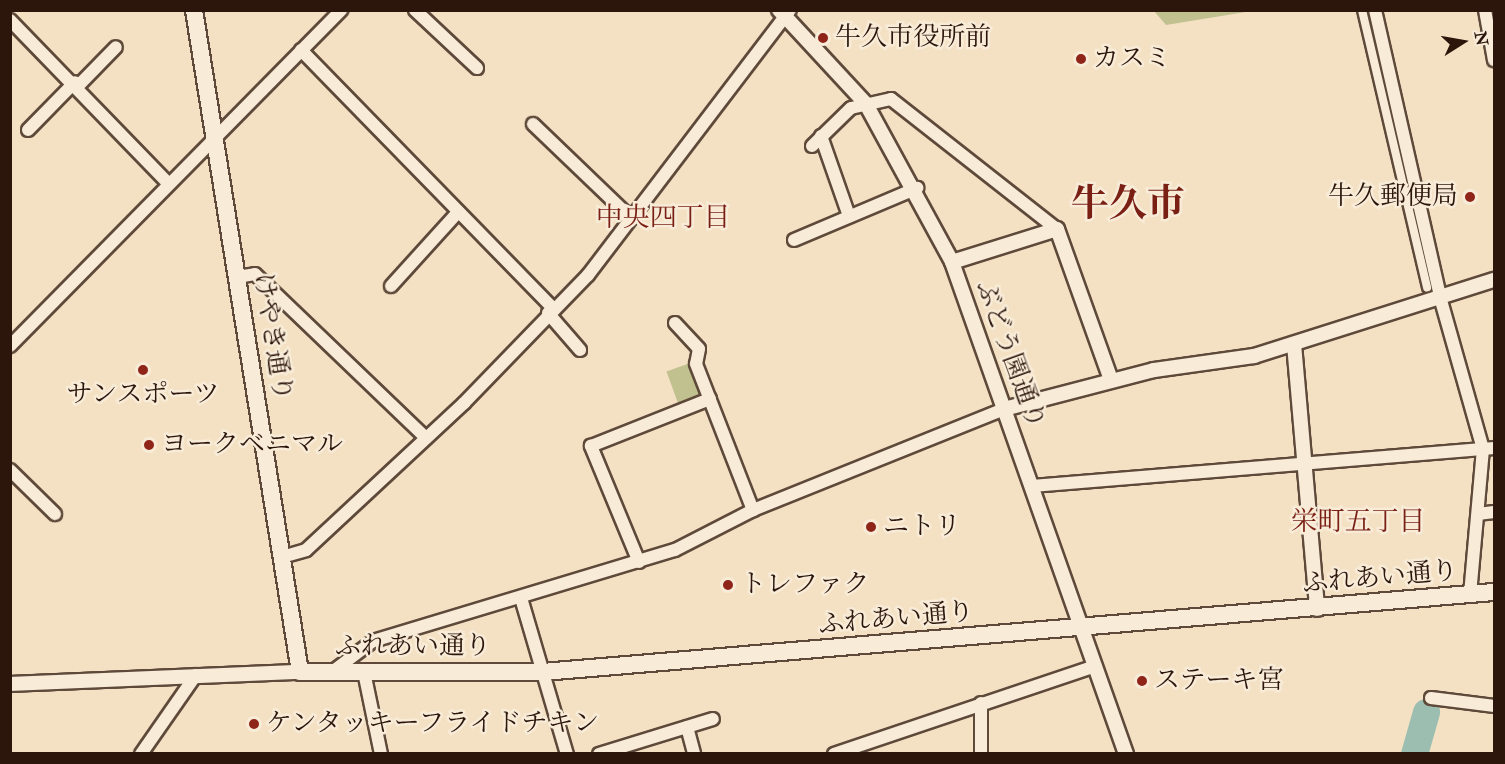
<!DOCTYPE html>
<html>
<head>
<meta charset="utf-8">
<style>
	body { margin:0 }
	#map { position:relative; width:1505px; height:764px; overflow:hidden; background:#f4e1c3; font-family:"IM FELL Double Pica","Noto Serif JP",serif }
	div>[style] { position:absolute }
	.green>* { inset:0; background:#c1c190; transform-origin:0 0 }
	.river>* { height:27px; margin:-13.5px; padding:0 13.5px; transform-origin:13.5px; border-radius:13.5px; background:#9cbeb0 }
	.roads { filter:drop-shadow(2px 0 #5e493a) drop-shadow(-2px 0 #5e493a) drop-shadow(0 2px #5e493a) drop-shadow(0 -2px #5e493a) }
	.pedestrian>* { height:8px; margin:-4px; padding:0 4px; transform-origin:4px; border-radius:4px; background:#f8ecd8 }
	.minor>* { height:12px; margin:-6px; padding:0 6px; transform-origin:6px; border-radius:6px; background:#f8ecd8 }
	.tertiary>* { height:14px; margin:-7px; padding:0 7px; transform-origin:7px; border-radius:7px; background:#f8ecd8 }
	.secondary>* { height:16px; margin:-8px; padding:0 8px; transform-origin:8px; border-radius:8px; background:#f8ecd8 }
	.dots>* { width:16px; height:16px; translate:-50% -50%; box-sizing:border-box; border:3px solid #f8ecd8; border-radius:50% }
	span { translate:-50% -50%; white-space:nowrap; text-align:center; line-height:1.15; -webkit-text-stroke:5px #f8ecd8; paint-order:stroke }
	.poi-label { font-size:26px; color:#2c160c }
	.left { translate:0 -50%; text-align:left }
	.right { translate:-100% -50%; text-align:right }
	.street-label { font-size:26px; color:#2c160c }
	.neighbourhood-label { font-size:27px; color:#7a1f14 }
	.town-label { font-size:38px; color:#7a1f14; font-weight:700 }
	.frame { position:absolute; inset:0; border:12px solid #2c160c; pointer-events:none }
	.north { position:absolute; left:1433px; top:12px; width:60px; height:60px; -webkit-text-stroke:4px #f8ecd8; paint-order:stroke; rotate:79deg; font-size:16px; font-weight:700; line-height:24px; text-align:center; color:#2c160c }
	.north::after { content:''; display:block; margin:auto; width:21px; height:27px; background:#2c160c; clip-path:polygon(50% 0,100% 100%,50% 72%,0 100%) }
</style>
</head>
<body>
<div id="map">
	<div class="green">
		<div style="clip-path:polygon(1154px 11px,1252px 11px,1166px 25px)"></div>
		<div style="left:690px;top:363px;width:35px;height:25px;rotate:70deg"></div>
	</div>
	<div class="river">
		<div style="left:1414px;top:754px;width:44px;rotate:-74.1deg"></div>
	</div>
	<div class="roads">
		<div class="pedestrian">
			<div style="left:1362px;top:10px;width:285px;rotate:76.8deg"></div>
		</div>
		<div class="minor">
			<div style="left:415px;top:10px;width:85px;rotate:43.1deg"></div>
			<div style="left:1375px;top:10px;width:294px;rotate:77.2deg"></div>
			<div style="left:1440px;top:297px;width:158px;rotate:74.2deg"></div>
			<div style="left:1483px;top:449px;width:147px;rotate:95.1deg"></div>
			<div style="left:1485px;top:10px;width:51px;rotate:79.8deg"></div>
			<div style="left:10px;top:20px;width:228px;rotate:45.9deg"></div>
			<div style="left:301px;top:50px;width:361px;rotate:45.7deg"></div>
			<div style="left:78px;top:86px;width:54px;rotate:-45.7deg"></div>
			<div style="left:533px;top:124px;width:133px;rotate:43.8deg"></div>
			<div style="left:28px;top:130px;width:67px;rotate:-45.6deg"></div>
			<div style="left:821px;top:136px;width:85px;rotate:70.7deg"></div>
			<div style="left:812px;top:146px;width:54px;rotate:-44.3deg"></div>
			<div style="left:851px;top:108px;width:41px;rotate:-12.7deg"></div>
			<div style="left:891px;top:99px;width:211px;rotate:38.1deg"></div>
			<div style="left:794px;top:240px;width:134px;rotate:-22.9deg"></div>
			<div style="left:237px;top:277px;width:18px;rotate:-9deg"></div>
			<div style="left:255px;top:274px;width:237px;rotate:43.8deg"></div>
			<div style="left:391px;top:286px;width:100px;rotate:-47.8deg"></div>
			<div style="left:548px;top:313px;width:49px;rotate:49.1deg"></div>
			<div style="left:675px;top:323px;width:35px;rotate:47deg"></div>
			<div style="left:699px;top:349px;width:15px;rotate:101deg"></div>
			<div style="left:696px;top:364px;width:157px;rotate:68.7deg"></div>
			<div style="left:10px;top:346px;width:472px;rotate:-45.4deg"></div>
			<div style="left:10px;top:470px;width:63px;rotate:44.4deg"></div>
			<div style="left:1032px;top:486px;width:464px;rotate:-4.7deg"></div>
			<div style="left:1478px;top:514px;width:16px;rotate:-7deg"></div>
			<div style="left:282px;top:557px;width:25px;rotate:-16deg"></div>
			<div style="left:306px;top:550px;width:216px;rotate:-42.9deg"></div>
			<div style="left:464px;top:403px;width:178px;rotate:-45.9deg"></div>
			<div style="left:588px;top:275px;width:333px;rotate:-52.7deg"></div>
			<div style="left:639px;top:562px;width:126px;rotate:-112.5deg"></div>
			<div style="left:591px;top:446px;width:128px;rotate:-21.6deg"></div>
			<div style="left:521px;top:598px;width:163px;rotate:73.6deg"></div>
			<div style="left:332px;top:672px;width:51px;rotate:-37.1deg"></div>
			<div style="left:373px;top:641px;width:315px;rotate:-16.8deg"></div>
			<div style="left:675px;top:550px;width:88px;rotate:-27.1deg"></div>
			<div style="left:753px;top:510px;width:271px;rotate:-21.9deg"></div>
			<div style="left:364px;top:672px;width:84px;rotate:78.3deg"></div>
			<div style="left:1431px;top:698px;width:64px;rotate:7.2deg"></div>
			<div style="left:981px;top:703px;width:51px;rotate:90deg"></div>
			<div style="left:687px;top:727px;width:28px;rotate:75deg"></div>
			<div style="left:141px;top:754px;width:96px;rotate:-55.2deg"></div>
			<div style="left:599px;top:754px;width:119px;rotate:-17.1deg"></div>
			<div style="left:834px;top:754px;width:275px;rotate:-18.6deg"></div>
		</div>
		<div class="tertiary">
			<div style="left:779px;top:10px;width:128px;rotate:47.2deg"></div>
			<div style="left:866px;top:104px;width:180px;rotate:61.4deg"></div>
			<div style="left:952px;top:262px;width:522px;rotate:70.52deg"></div>
			<div style="left:952px;top:262px;width:110px;rotate:-17.4deg"></div>
			<div style="left:1057px;top:229px;width:160px;rotate:70.3deg"></div>
			<div style="left:1294px;top:344px;width:266px;rotate:85deg"></div>
			<div style="left:1004px;top:409px;width:155px;rotate:-14.6deg"></div>
			<div style="left:1154px;top:370px;width:101px;rotate:-8deg"></div>
			<div style="left:1254px;top:356px;width:252px;rotate:-17.6deg"></div>
			<div style="left:10px;top:684px;width:290px;rotate:-2.4deg"></div>
		</div>
		<div class="secondary">
			<div style="left:194px;top:10px;width:670px;rotate:80.9deg"></div>
			<div style="left:300px;top:672px;width:243px"></div>
			<div style="left:543px;top:672px;width:954px;rotate:-4.81deg"></div>
		</div>
	</div>
	<div class="dots">
		<div style="left:823px;top:38px;background:#8f2418"></div>
		<div style="left:1081px;top:59px;background:#8f2418"></div>
		<div style="left:1470px;top:197px;background:#8f2418"></div>
		<div style="left:143px;top:370px;background:#8f2418"></div>
		<div style="left:149px;top:445px;background:#8f2418"></div>
		<div style="left:871px;top:527px;background:#8f2418"></div>
		<div style="left:728px;top:585px;background:#8f2418"></div>
		<div style="left:1142px;top:681px;background:#8f2418"></div>
		<div style="left:254px;top:724px;background:#8f2418"></div>
	</div>
	<div class="poi-label">
		<span class="left" style="left:835px;top:38px">牛久市役所前</span>
		<span class="left" style="left:1093px;top:59px">カスミ</span>
		<span class="right" style="left:1458px;top:197px">牛久郵便局</span>
		<span style="left:143px;top:395px">サンスポーツ</span>
		<span class="left" style="left:161px;top:445px">ヨークベニマル</span>
		<span class="left" style="left:883px;top:527px">ニトリ</span>
		<span class="left" style="left:740px;top:585px">トレファク</span>
		<span class="left" style="left:1154px;top:681px">ステーキ宮</span>
		<span class="left" style="left:266px;top:724px">ケンタッキーフライドチキン</span>
	</div>
	<div class="street-label">
		<span style="left:272px;top:337px;rotate:81deg">けやき通り</span>
		<span style="left:1010px;top:355px;rotate:70deg">ぶどう園通り</span>
		<span style="left:1380px;top:578px;rotate:-5deg">ふれあい通り</span>
		<span style="left:896px;top:619px;rotate:-5deg">ふれあい通り</span>
		<span style="left:413px;top:647px">ふれあい通り</span>
	</div>
	<div class="neighbourhood-label">
		<span style="left:663px;top:218px">中央四丁目</span>
		<span style="left:1358px;top:522px">栄町五丁目</span>
	</div>
	<div class="town-label">
		<span style="left:1128px;top:205px">牛久市</span>
	</div>
	<div class="frame"></div>
	<div class="north">N</div>
</div>
</body>
</html>
